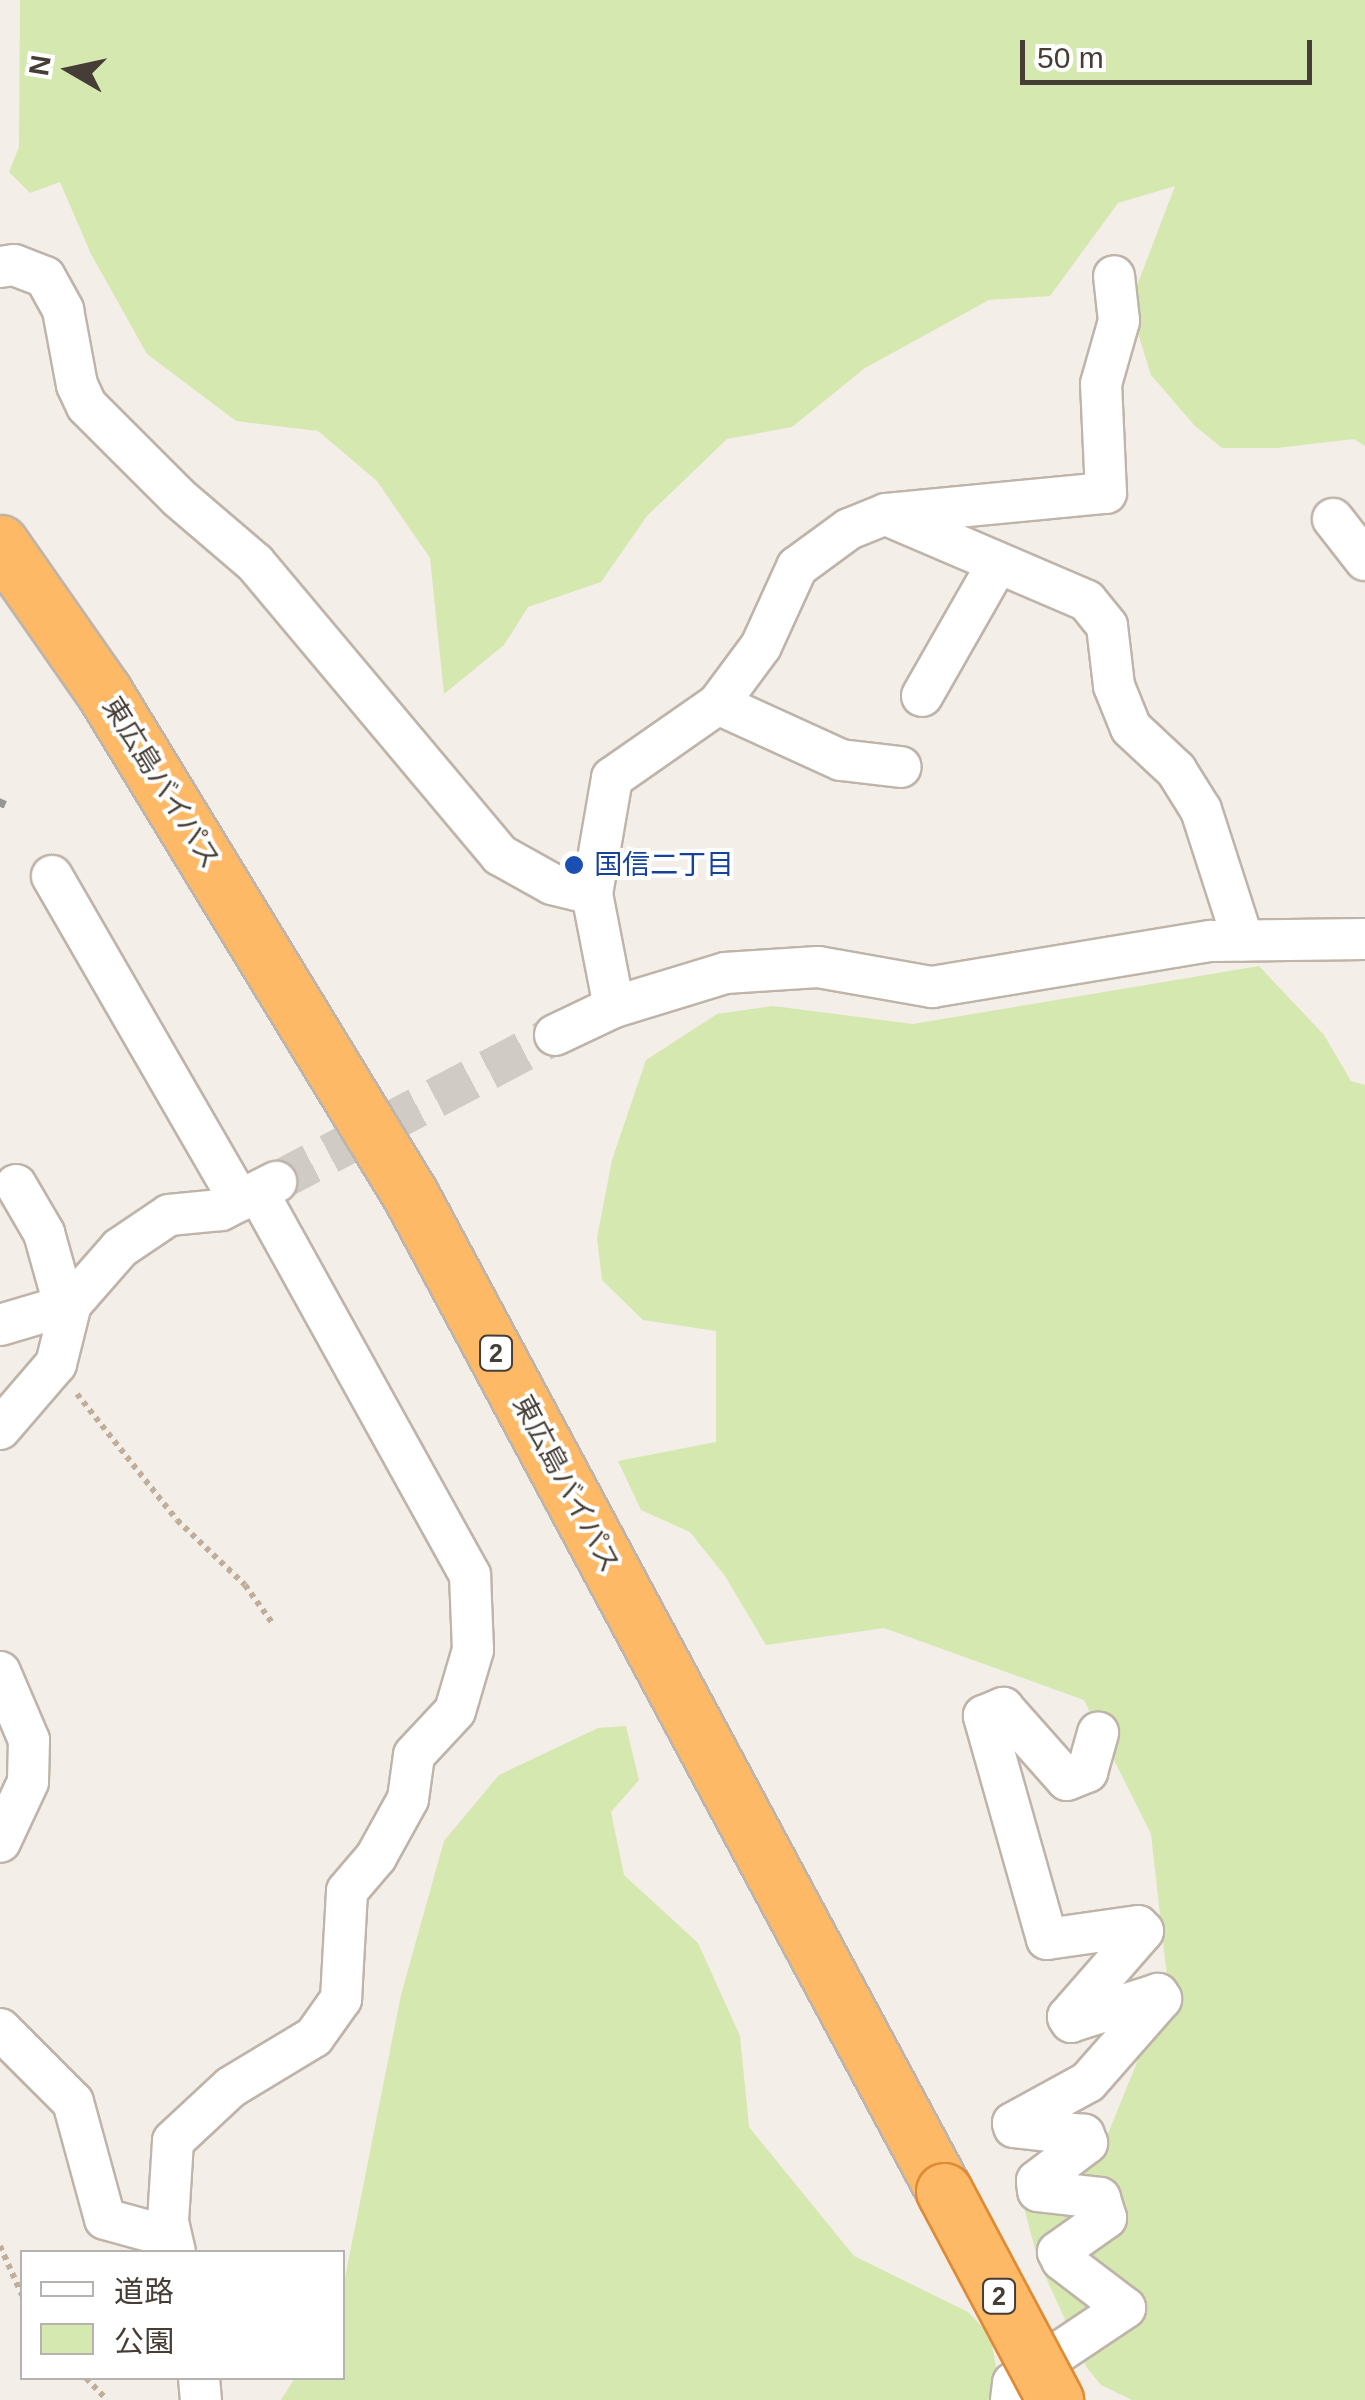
<!DOCTYPE html>
<html>
<head>
<meta charset="utf-8">
<style>
	body { margin:0 }
	#map { position:relative; width:1365px; height:2400px; overflow:hidden; background:#f3eee7; font-family:Helvetica,"Noto Sans JP",sans-serif }
	div>[style] { position:absolute }
	.green>* { inset:0; background:#d5e8af }
	.minor-tunnel>* { height:40px; margin-top:-20px; transform-origin:0; background:repeating-linear-gradient(90deg,#d0cbc4 0 40px,transparent 0 60px) }
	.path>* { height:6px; margin-top:-3px; transform-origin:0; background:repeating-linear-gradient(90deg,#c1ae9a 0 5px,transparent 0 10px) }
	.roads { filter:drop-shadow(2px 0 #bfb4a9) drop-shadow(-2px 0 #bfb4a9) drop-shadow(0 2px #bfb4a9) drop-shadow(0 -2px #bfb4a9) }
	.minor>* { height:40px; margin:-20px; padding:0 20px; transform-origin:20px; border-radius:20px; background:#fff }
	.highway>* { height:55px; margin:-27.5px; padding:0 27.5px; transform-origin:27.5px; border-radius:27.5px; background:#feb967 }
	.rail>* { height:8px; margin-top:-4px; transform-origin:0; background:repeating-linear-gradient(90deg,#969696 0 12px,transparent 0 24px) }
	.bridges { filter:drop-shadow(2px 0 #de8b36) drop-shadow(-2px 0 #de8b36) drop-shadow(0 2px #de8b36) drop-shadow(0 -2px #de8b36) }
	.highway-bridge>* { height:55px; margin:-27.5px; padding:0 27.5px; transform-origin:27.5px; border-radius:27.5px; background:#feb967 }
	.dots>* { width:28px; height:28px; translate:-50% -50%; box-sizing:border-box; border:5px solid #fff; border-radius:50% }
	span { translate:-50% -50%; white-space:nowrap; text-align:center; line-height:1.15; -webkit-text-stroke:8px #fff; paint-order:stroke }
	.shield-label span { padding:2px 8px; background:#fff; border:2px solid; border-radius:8px; -webkit-text-stroke-width:0 }
	.shield-label { font-size:25px; color:#463e36; font-weight:700 }
	.street-label { font-size:28px; color:#463e36 }
	.transit-label { font-size:28px; color:#164399 }
	.left { translate:0 -50%; text-align:left }
	.legend { position:absolute; left:20px; top:2250px; width:325px; height:130px; box-sizing:border-box; background:#fff; border:2px solid #b5b2af; margin:0; padding:12px 18px; list-style:none; font-size:30px; color:#463e36 }
	.legend li { display:flex; align-items:center; gap:20px; height:50px }
	.legend b { width:50px; border:2px solid #b5b2af }
	.north { position:absolute; left:20px; top:20px; width:100px; height:100px; -webkit-text-stroke:8px #fff; paint-order:stroke; rotate:279deg; font-size:28px; font-weight:700; line-height:40px; text-align:center; color:#463e36 }
	.north::after { content:''; display:block; margin:auto; width:35px; height:45px; background:#463e36; clip-path:polygon(50% 0,100% 100%,50% 72%,0 100%) }
	.scale { position:absolute; left:1020px; top:40px; width:292px; height:45px; box-sizing:border-box; border:5px solid #463e36; border-top:0; padding-left:12px; font-size:30px; line-height:35px; white-space:nowrap; color:#463e36; -webkit-text-stroke:8px #fff; paint-order:stroke }
</style>
</head>
<body>
<div id="map">
	<div class="green">
		<div style="clip-path:polygon(20px 0,1365px 0,1365px 446px,1354px 439px,1277px 448px,1222px 448px,1195px 426px,1151px 375px,1136px 327px,1138px 283px,1175px 186px,1118px 203px,1050px 296px,989px 300px,865px 368px,792px 427px,727px 439px,647px 516px,601px 582px,528px 607px,504px 645px,444px 694px,430px 558px,377px 481px,318px 431px,236px 421px,147px 354px,91px 254px,60px 182px,30px 193px,9px 172px,19px 147px)"></div>
		<div style="clip-path:polygon(1259px 966px,1324px 1035px,1351px 1081px,1365px 1085px,1365px 2400px,1132px 2400px,1101px 2385px,1087px 2368px,1038px 2260px,1023px 2204px,1101px 2151px,1168px 1986px,1151px 1834px,1084px 1700px,884px 1628px,766px 1645px,725px 1576px,690px 1532px,641px 1510px,618px 1461px,716px 1442px,716px 1331px,643px 1320px,602px 1280px,597px 1238px,612px 1160px,646px 1060px,717px 1014px,773px 1006px,913px 1024px)"></div>
		<div style="clip-path:polygon(626px 1726px,639px 1780px,611px 1812px,624px 1875px,698px 1943px,740px 2036px,749px 2127px,854px 2256px,968px 2312px,990px 2335px,999px 2383px,993px 2400px,281px 2400px,295px 2378px,342px 2378px,343px 2288px,401px 1995px,444px 1841px,499px 1775px,598px 1728px)"></div>
	</div>
	<div class="minor-tunnel">
		<div style="left:276px;top:1182px;width:315px;rotate:-27.8deg"></div>
	</div>
	<div class="path">
		<div style="left:77px;top:1394px;width:161px;rotate:51.6deg"></div>
		<div style="left:177px;top:1520px;width:94px;rotate:43.7deg"></div>
		<div style="left:245px;top:1585px;width:48px;rotate:54.3deg"></div>
		<div style="left:0;top:2246px;width:54px;rotate:65.8deg"></div>
		<div style="left:86px;top:2378px;width:30px;rotate:46deg"></div>
	</div>
	<div class="roads">
		<div class="minor">
			<div style="left:0;top:267px;width:14px;rotate:-8deg"></div>
			<div style="left:14px;top:265px;width:33px;rotate:21deg"></div>
			<div style="left:45px;top:277px;width:38px;rotate:61deg"></div>
			<div style="left:63px;top:310px;width:76px;rotate:79.4deg"></div>
			<div style="left:77px;top:385px;width:23px;rotate:65deg"></div>
			<div style="left:87px;top:406px;width:130px;rotate:45deg"></div>
			<div style="left:179px;top:498px;width:100px;rotate:40.5deg"></div>
			<div style="left:255px;top:563px;width:381px;rotate:50deg"></div>
			<div style="left:500px;top:855px;width:60px;rotate:29.1deg"></div>
			<div style="left:552px;top:884px;width:41px;rotate:14deg"></div>
			<div style="left:889px;top:516px;width:215px;rotate:23.2deg"></div>
			<div style="left:1087px;top:601px;width:32px;rotate:51deg"></div>
			<div style="left:1107px;top:626px;width:60px;rotate:83.3deg"></div>
			<div style="left:1114px;top:686px;width:45px;rotate:68deg"></div>
			<div style="left:1131px;top:728px;width:62px;rotate:43deg"></div>
			<div style="left:1176px;top:770px;width:47px;rotate:58deg"></div>
			<div style="left:1201px;top:810px;width:137px;rotate:72.1deg"></div>
			<div style="left:1333px;top:519px;width:52px;rotate:52deg"></div>
			<div style="left:922px;top:696px;width:153px;rotate:-60.3deg"></div>
			<div style="left:718px;top:704px;width:135px;rotate:24.5deg"></div>
			<div style="left:841px;top:760px;width:60px;rotate:6.7deg"></div>
			<div style="left:52px;top:876px;width:375px;rotate:60deg"></div>
			<div style="left:614px;top:1007px;width:115px;rotate:-101deg"></div>
			<div style="left:592px;top:894px;width:118px;rotate:-80.2deg"></div>
			<div style="left:612px;top:778px;width:129px;rotate:-34.9deg"></div>
			<div style="left:718px;top:704px;width:72px;rotate:-53.4deg"></div>
			<div style="left:761px;top:646px;width:87px;rotate:-65.5deg"></div>
			<div style="left:797px;top:567px;width:64px;rotate:-36.2deg"></div>
			<div style="left:849px;top:529px;width:40px;rotate:-22deg"></div>
			<div style="left:886px;top:514px;width:221px;rotate:-5.5deg"></div>
			<div style="left:1106px;top:493px;width:109px;rotate:-92.6deg"></div>
			<div style="left:1101px;top:384px;width:66px;rotate:-74.1deg"></div>
			<div style="left:1119px;top:321px;width:45px;rotate:-96.3deg"></div>
			<div style="left:555px;top:1035px;width:65px;rotate:-25.4deg"></div>
			<div style="left:614px;top:1007px;width:116px;rotate:-17deg"></div>
			<div style="left:725px;top:973px;width:93px;rotate:-3.7deg"></div>
			<div style="left:818px;top:967px;width:116px;rotate:10deg"></div>
			<div style="left:932px;top:987px;width:283px;rotate:-9.4deg"></div>
			<div style="left:1211px;top:941px;width:154px;rotate:-0.7deg"></div>
			<div style="left:16px;top:1185px;width:56px;rotate:59.7deg"></div>
			<div style="left:44px;top:1233px;width:74px;rotate:74.3deg"></div>
			<div style="left:0;top:1325px;width:74px;rotate:-16.5deg"></div>
			<div style="left:0;top:1429px;width:86px;rotate:-49.3deg"></div>
			<div style="left:56px;top:1364px;width:62px;rotate:-76deg"></div>
			<div style="left:71px;top:1304px;width:74px;rotate:-48.8deg"></div>
			<div style="left:120px;top:1248px;width:59px;rotate:-34deg"></div>
			<div style="left:169px;top:1215px;width:52px;rotate:-5.5deg"></div>
			<div style="left:221px;top:1210px;width:62px;rotate:-27deg"></div>
			<div style="left:0;top:1672px;width:74px;rotate:66.9deg"></div>
			<div style="left:29px;top:1740px;width:42px;rotate:91.4deg"></div>
			<div style="left:28px;top:1782px;width:66px;rotate:115deg"></div>
			<div style="left:0;top:2029px;width:103px;rotate:45deg"></div>
			<div style="left:73px;top:2102px;width:121px;rotate:74.7deg"></div>
			<div style="left:105px;top:2219px;width:68px;rotate:15.3deg"></div>
			<div style="left:175px;top:2252px;width:32px;rotate:-103deg"></div>
			<div style="left:168px;top:2221px;width:80px;rotate:-86.4deg"></div>
			<div style="left:173px;top:2141px;width:79px;rotate:-43deg"></div>
			<div style="left:231px;top:2087px;width:97px;rotate:-31.1deg"></div>
			<div style="left:314px;top:2037px;width:47px;rotate:-54.6deg"></div>
			<div style="left:341px;top:1999px;width:108px;rotate:-86.8deg"></div>
			<div style="left:347px;top:1891px;width:45px;rotate:-49.5deg"></div>
			<div style="left:376px;top:1857px;width:66px;rotate:-61.1deg"></div>
			<div style="left:408px;top:1799px;width:44px;rotate:-82.2deg"></div>
			<div style="left:414px;top:1755px;width:60px;rotate:-47deg"></div>
			<div style="left:455px;top:1711px;width:64px;rotate:-73.6deg"></div>
			<div style="left:473px;top:1650px;width:75px;rotate:-92.3deg"></div>
			<div style="left:470px;top:1575px;width:438px;rotate:-119deg"></div>
			<div style="left:199px;top:2378px;width:22px;rotate:85deg"></div>
			<div style="left:1011px;top:2400px;width:17px;rotate:-83deg"></div>
			<div style="left:1013px;top:2383px;width:135px;rotate:-33.8deg"></div>
			<div style="left:1125px;top:2308px;width:79px;rotate:-142.7deg"></div>
			<div style="left:1062px;top:2260px;width:9px;rotate:-117deg"></div>
			<div style="left:1058px;top:2252px;width:59px;rotate:-35.3deg"></div>
			<div style="left:1106px;top:2218px;width:21px;rotate:-107deg"></div>
			<div style="left:1100px;top:2198px;width:62px;rotate:-173.6deg"></div>
			<div style="left:1038px;top:2191px;width:10px;rotate:-96deg"></div>
			<div style="left:1037px;top:2181px;width:63px;rotate:-37.2deg"></div>
			<div style="left:1087px;top:2143px;width:9px;rotate:-111deg"></div>
			<div style="left:1084px;top:2135px;width:70px;rotate:-173.5deg"></div>
			<div style="left:1014px;top:2127px;width:4px;rotate:-104deg"></div>
			<div style="left:1013px;top:2123px;width:85px;rotate:-28.7deg"></div>
			<div style="left:1088px;top:2082px;width:111px;rotate:-48.7deg"></div>
			<div style="left:1161px;top:1999px;width:6px;rotate:-121deg"></div>
			<div style="left:1158px;top:1994px;width:91px;rotate:162.2deg"></div>
			<div style="left:1071px;top:2022px;width:6px;rotate:-121deg"></div>
			<div style="left:1068px;top:2017px;width:114px;rotate:-48.9deg"></div>
			<div style="left:1143px;top:1931px;width:7px;rotate:-135deg"></div>
			<div style="left:1138px;top:1926px;width:92px;rotate:171.9deg"></div>
			<div style="left:1047px;top:1939px;width:232px;rotate:-105.8deg"></div>
			<div style="left:984px;top:1716px;width:21px;rotate:-23deg"></div>
			<div style="left:1003px;top:1708px;width:96px;rotate:48.4deg"></div>
			<div style="left:1067px;top:1780px;width:22px;rotate:-22deg"></div>
			<div style="left:1087px;top:1772px;width:41px;rotate:-74.2deg"></div>
		</div>
		<div class="highway">
			<div style="left:0;top:543px;width:182px;rotate:55.1deg"></div>
			<div style="left:104px;top:692px;width:590px;rotate:58.65deg"></div>
			<div style="left:411px;top:1196px;width:1129px;rotate:61.82deg"></div>
		</div>
	</div>
	<div class="rail">
		<div style="left:0;top:807px;width:8px;rotate:-67deg"></div>
	</div>
	<div class="bridges">
		<div class="highway-bridge">
			<div style="left:944px;top:2191px;width:237px;rotate:62deg"></div>
		</div>
	</div>
	<div class="dots">
		<div style="left:574px;top:865px;background:#1a4fb4"></div>
	</div>
	<div class="shield-label">
		<span style="left:496px;top:1353px">2</span>
		<span style="left:999px;top:2296px">2</span>
	</div>
	<div class="street-label">
		<span style="left:161px;top:783px;rotate:58deg">東広島バイパス</span>
		<span style="left:566px;top:1484px;rotate:62deg">東広島バイパス</span>
	</div>
	<div class="transit-label">
		<span class="left" style="left:594px;top:865px">国信二丁目</span>
	</div>
	<ul class="legend">
	<li><b style="height:12px;background:#fff"></b>道路</li>
	<li><b style="height:28px;background:#d5e8af"></b>公園</li>
	</ul>
	<div class="north">N</div>
	<div class="scale">50 m</div>
</div>
</body>
</html>
